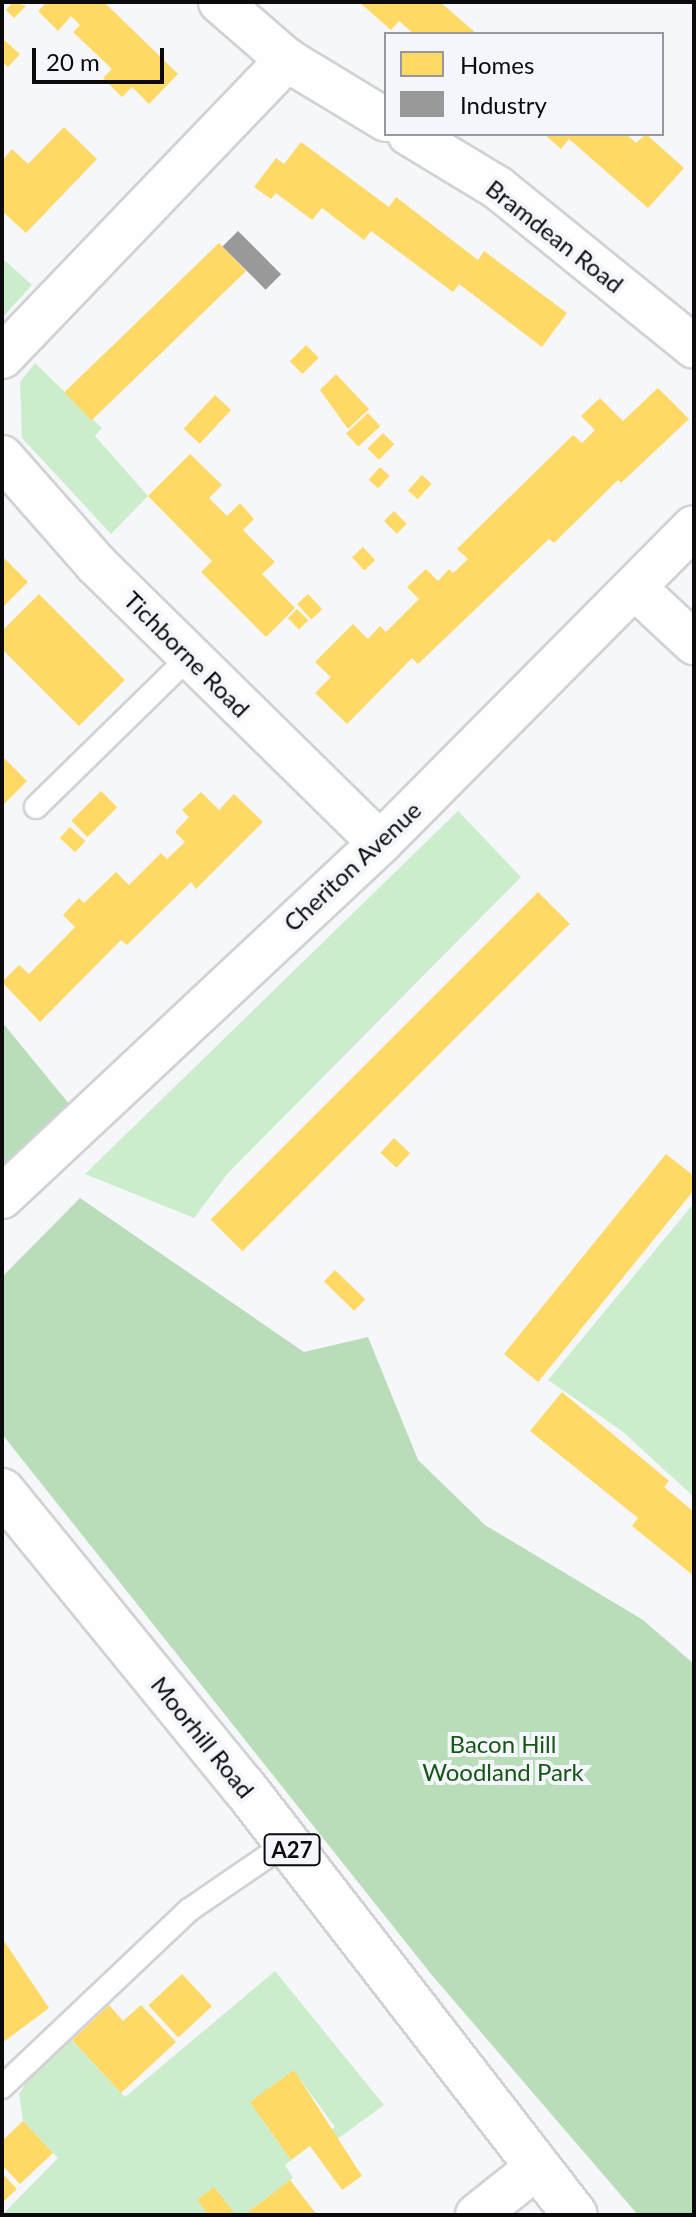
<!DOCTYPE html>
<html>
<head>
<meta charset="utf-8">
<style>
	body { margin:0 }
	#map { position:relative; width:696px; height:2217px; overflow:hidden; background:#f5f7fa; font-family:Lato,sans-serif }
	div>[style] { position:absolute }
	.green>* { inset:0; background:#ccedcc }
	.forest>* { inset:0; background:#b8ddb8 }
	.homes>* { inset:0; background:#ffd966; transform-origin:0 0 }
	.industry>* { inset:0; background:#999; transform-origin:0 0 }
	.roads { filter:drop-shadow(2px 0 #d0d2d4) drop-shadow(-2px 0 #d0d2d4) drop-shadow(0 2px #d0d2d4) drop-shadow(0 -2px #d0d2d4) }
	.lane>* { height:22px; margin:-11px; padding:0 11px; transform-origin:11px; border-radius:11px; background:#fefefe }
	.street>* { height:42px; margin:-21px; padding:0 21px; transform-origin:21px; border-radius:21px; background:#fefefe }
	.primary>* { height:44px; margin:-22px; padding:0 22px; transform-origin:22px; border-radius:22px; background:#fefefe }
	span { translate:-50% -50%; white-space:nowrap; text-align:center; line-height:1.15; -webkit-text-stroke:8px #f4f6fb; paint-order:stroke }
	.shield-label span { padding:2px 6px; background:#f4f6fb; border:2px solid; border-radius:6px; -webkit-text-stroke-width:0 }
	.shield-label { font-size:22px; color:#0b0b0d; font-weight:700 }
	.street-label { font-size:24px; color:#0b0b0d }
	.park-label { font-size:24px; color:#155716 }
	.frame { position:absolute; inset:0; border:4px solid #0b0b0d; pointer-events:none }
	.legend { position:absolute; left:384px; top:32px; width:280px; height:104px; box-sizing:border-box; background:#f4f6fb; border:2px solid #97989c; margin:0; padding:10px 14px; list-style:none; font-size:24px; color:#0b0b0d }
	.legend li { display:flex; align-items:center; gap:16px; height:40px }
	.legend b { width:40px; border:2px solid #97989c }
	.scale { position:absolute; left:32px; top:48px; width:132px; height:36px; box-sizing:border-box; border:4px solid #0b0b0d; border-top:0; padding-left:10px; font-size:24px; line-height:28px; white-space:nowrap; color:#0b0b0d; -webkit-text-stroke:6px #f4f6fb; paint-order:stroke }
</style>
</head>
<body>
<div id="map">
	<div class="green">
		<div style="clip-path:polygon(2px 258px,32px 285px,2px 318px)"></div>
		<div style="clip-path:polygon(35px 363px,102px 428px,95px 436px,148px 496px,111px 534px,22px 438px,20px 382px)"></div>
		<div style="clip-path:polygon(458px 811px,521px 877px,228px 1173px,194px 1218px,85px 1174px)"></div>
		<div style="clip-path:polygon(694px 1203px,694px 1497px,622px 1431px,548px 1380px)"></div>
		<div style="clip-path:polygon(275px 1971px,384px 2105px,336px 2140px,330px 2131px,335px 2127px,294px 2071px,250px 2102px,291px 2160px,285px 2165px,293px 2178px,244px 2215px,2px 2215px,58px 2158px,23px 2121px,19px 2094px,35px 2068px,68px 2036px,125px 2097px)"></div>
	</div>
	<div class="forest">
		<div style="clip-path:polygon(2px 1022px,74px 1110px,2px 1172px)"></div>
		<div style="clip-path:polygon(80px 1198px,304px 1352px,368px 1337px,418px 1460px,485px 1525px,643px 1620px,694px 1664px,694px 2215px,638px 2215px,431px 1974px,2px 1434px,2px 1277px)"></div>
	</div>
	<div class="homes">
		<div style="clip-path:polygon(13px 2px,26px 6px,14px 18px,6px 10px)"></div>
		<div style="clip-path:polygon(47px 2px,104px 2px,178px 74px,149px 104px,132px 87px,122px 97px,103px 78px,112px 69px,73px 32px,80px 25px,71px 16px,58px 31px,38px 11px)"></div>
		<div style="clip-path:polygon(359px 2px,440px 2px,477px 34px,414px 34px,399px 21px,391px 30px)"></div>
		<div style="clip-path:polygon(4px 40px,20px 54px,8px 67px,2px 62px)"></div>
		<div style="clip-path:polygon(64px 127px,97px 159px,26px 233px,2px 211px,2px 161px,12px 149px,28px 164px)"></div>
		<div style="clip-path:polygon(544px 134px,626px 134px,636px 143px,646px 134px,684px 168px,648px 208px,569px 139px,561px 149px)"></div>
		<div style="clip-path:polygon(301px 142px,389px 207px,396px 197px,478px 260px,484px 251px,567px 313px,542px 347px,459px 284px,453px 292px,371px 231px,364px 240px,322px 208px,312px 220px,276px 193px,271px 199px,254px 187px,276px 158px,284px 164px)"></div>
		<div style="left:219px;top:243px;width:39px;height:215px;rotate:46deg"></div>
		<div style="left:306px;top:345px;width:18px;height:23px;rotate:45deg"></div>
		<div style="clip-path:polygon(336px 374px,369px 409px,348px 429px,320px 390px)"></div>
		<div style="clip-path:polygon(658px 388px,689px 419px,621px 483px,618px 480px,554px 543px,549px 539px,418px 664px,412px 658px,347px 724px,315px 693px,331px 677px,315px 662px,353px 624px,368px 639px,380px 626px,386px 632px,419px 599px,407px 587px,426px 569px,438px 581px,449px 569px,453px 573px,468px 559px,457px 549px,476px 530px,573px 435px,582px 443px,595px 430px,581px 416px,600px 398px,623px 421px)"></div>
		<div style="left:215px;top:395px;width:22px;height:46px;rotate:43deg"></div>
		<div style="left:368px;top:413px;width:18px;height:30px;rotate:47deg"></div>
		<div style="left:383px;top:433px;width:16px;height:22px;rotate:45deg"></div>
		<div style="clip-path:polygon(190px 454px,222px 485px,209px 498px,227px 516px,240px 503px,254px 519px,243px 530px,275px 562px,262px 574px,295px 608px,266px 637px,201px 572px,212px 561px,148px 496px)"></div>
		<div style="left:380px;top:467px;width:13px;height:17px;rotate:42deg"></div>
		<div style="left:422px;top:475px;width:13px;height:21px;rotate:42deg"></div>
		<div style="left:394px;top:511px;width:18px;height:14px;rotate:45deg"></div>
		<div style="left:363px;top:547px;width:18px;height:15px;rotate:47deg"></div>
		<div style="clip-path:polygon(2px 556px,28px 582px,2px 608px)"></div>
		<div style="clip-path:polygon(39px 594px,125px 680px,79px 726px,2px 649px,2px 631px)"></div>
		<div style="left:308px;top:594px;width:21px;height:15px;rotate:47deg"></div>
		<div style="left:297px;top:609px;width:16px;height:13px;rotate:45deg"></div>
		<div style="clip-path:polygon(2px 756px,27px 781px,2px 806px)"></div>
		<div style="left:101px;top:791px;width:23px;height:42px;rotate:45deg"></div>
		<div style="clip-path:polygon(201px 792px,219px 810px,234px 794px,263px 822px,196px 889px,191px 882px,127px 945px,121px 940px,40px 1022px,2px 982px,19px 965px,29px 974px,75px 927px,63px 915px,79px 898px,84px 903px,116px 872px,129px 885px,161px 853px,167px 859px,185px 842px,175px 832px,189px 817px,182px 810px)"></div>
		<div style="left:70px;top:827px;width:21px;height:15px;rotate:43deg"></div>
		<div style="left:538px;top:892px;width:45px;height:463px;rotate:45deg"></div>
		<div style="left:394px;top:1138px;width:22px;height:20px;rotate:43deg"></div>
		<div style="clip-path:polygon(666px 1154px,694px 1176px,694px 1190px,538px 1382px,504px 1354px)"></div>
		<div style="left:335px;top:1270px;width:42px;height:16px;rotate:44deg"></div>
		<div style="clip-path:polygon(562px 1392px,669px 1481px,664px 1487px,694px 1512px,694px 1576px,632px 1526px,638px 1518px,530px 1431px)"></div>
		<div style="clip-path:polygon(2px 1938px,49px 2008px,2px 2043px)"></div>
		<div style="left:182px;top:1974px;width:44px;height:46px;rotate:47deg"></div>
		<div style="clip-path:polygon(109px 2005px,123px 2021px,141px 2005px,176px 2042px,121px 2093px,72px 2040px)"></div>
		<div style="clip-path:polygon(294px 2070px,362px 2176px,342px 2190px,310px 2146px,291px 2160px,250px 2102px)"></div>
		<div style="clip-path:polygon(23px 2121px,53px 2153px,20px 2184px,2px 2165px,2px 2141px)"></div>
		<div style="clip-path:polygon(2px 2173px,17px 2189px,2px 2203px)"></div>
		<div style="clip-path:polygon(290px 2180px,317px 2215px,244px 2215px)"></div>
		<div style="clip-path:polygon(214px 2187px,236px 2215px,209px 2215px,197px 2200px)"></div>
	</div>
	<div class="industry">
		<div style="left:238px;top:231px;width:61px;height:22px;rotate:45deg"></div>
	</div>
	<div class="roads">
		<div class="lane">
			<div style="left:36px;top:807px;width:214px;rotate:-44.4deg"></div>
			<div style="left:2px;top:2087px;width:257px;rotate:-43.4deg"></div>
			<div style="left:189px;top:1910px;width:119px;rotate:-34.4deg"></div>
		</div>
		<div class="street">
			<div style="left:220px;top:2px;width:89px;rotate:40.9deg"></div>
			<div style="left:287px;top:60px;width:116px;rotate:31.2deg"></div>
			<div style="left:409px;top:134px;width:104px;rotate:31.2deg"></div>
			<div style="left:498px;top:188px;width:252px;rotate:39deg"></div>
			<div style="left:2px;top:357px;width:412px;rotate:-46.2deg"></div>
			<div style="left:2px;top:457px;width:142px;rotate:48.7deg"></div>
			<div style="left:96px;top:564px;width:398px;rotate:44.5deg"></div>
			<div style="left:635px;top:588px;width:81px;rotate:43deg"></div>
			<div style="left:2px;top:1197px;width:518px;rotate:-43.12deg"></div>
			<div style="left:380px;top:843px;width:445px;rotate:-45.2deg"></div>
			<div style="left:477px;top:2215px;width:75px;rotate:-38.5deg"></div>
		</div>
		<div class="primary">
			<div style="left:2px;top:1491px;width:381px;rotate:50.8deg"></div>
			<div style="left:243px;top:1786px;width:542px;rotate:52.26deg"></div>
		</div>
	</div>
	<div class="shield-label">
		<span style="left:292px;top:1850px">A27</span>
	</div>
	<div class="street-label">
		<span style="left:555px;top:236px;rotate:38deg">Bramdean Road</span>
		<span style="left:187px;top:654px;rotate:45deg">Tichborne Road</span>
		<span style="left:352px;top:866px;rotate:-43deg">Cheriton Avenue</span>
		<span style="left:203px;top:1737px;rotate:51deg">Moorhill Road</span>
	</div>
	<div class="park-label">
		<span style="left:503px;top:1758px">Bacon Hill<br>Woodland Park</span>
	</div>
	<div class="frame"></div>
	<ul class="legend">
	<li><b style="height:22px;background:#ffd966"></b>Homes</li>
	<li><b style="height:22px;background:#999"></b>Industry</li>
	</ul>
	<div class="scale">20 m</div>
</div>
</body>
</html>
